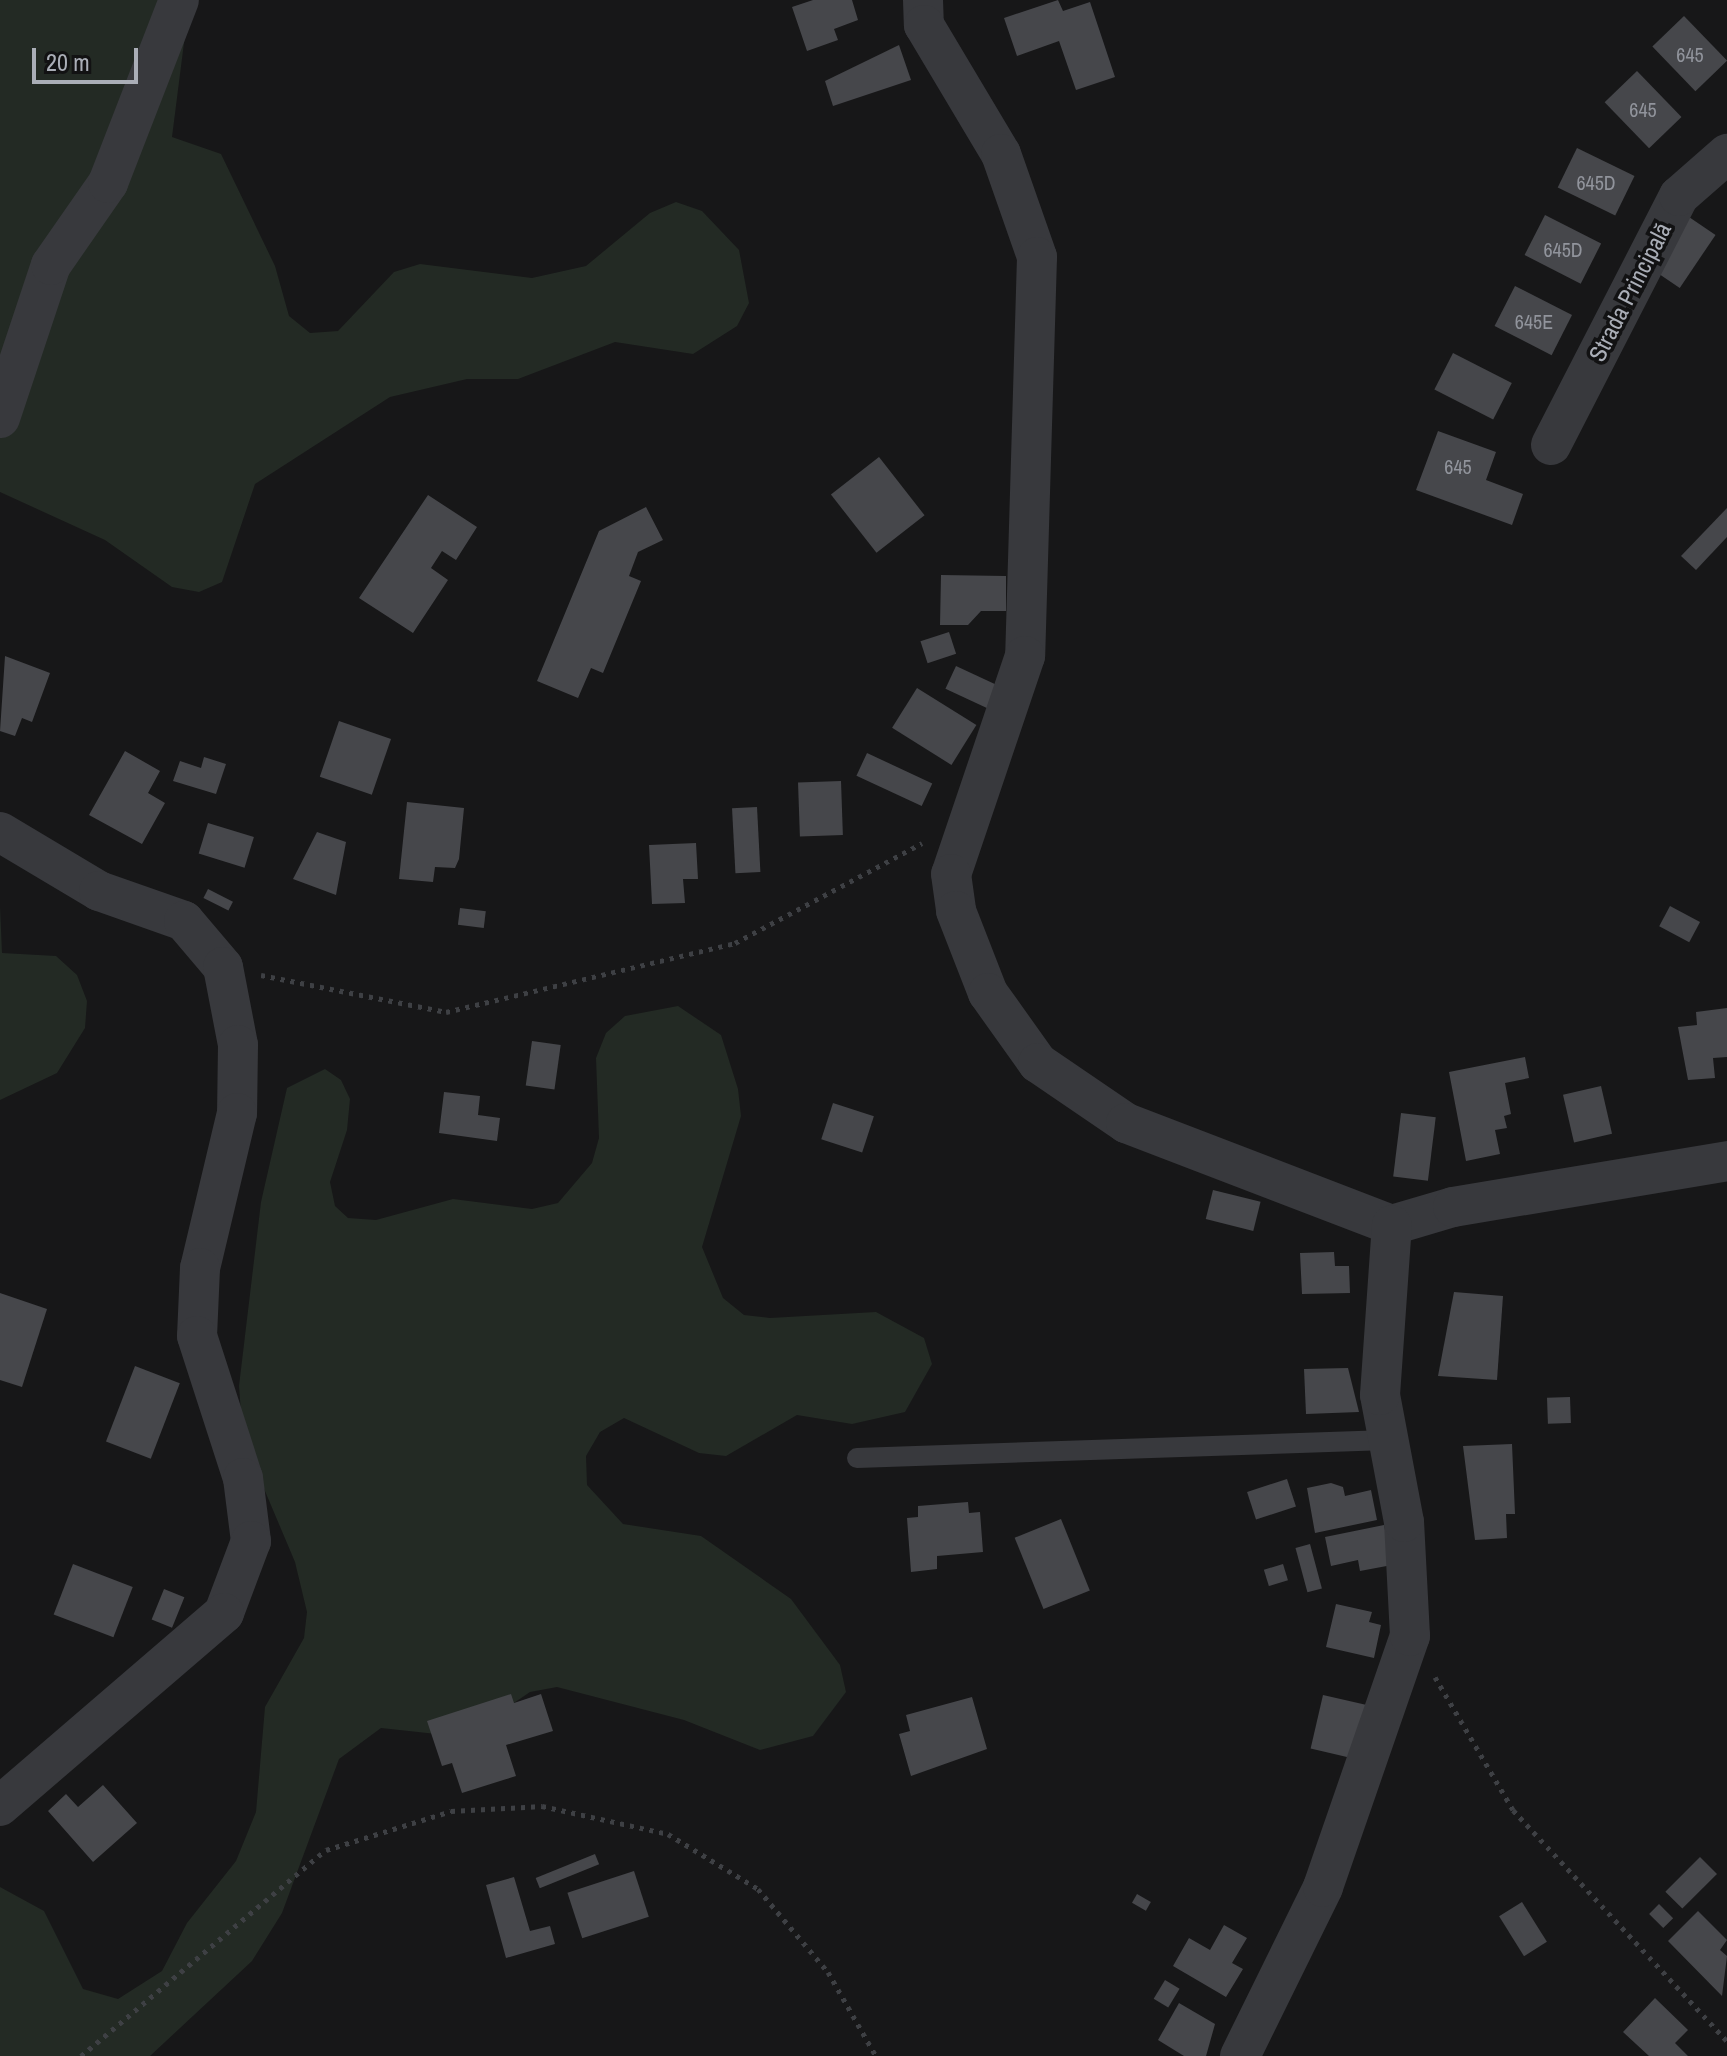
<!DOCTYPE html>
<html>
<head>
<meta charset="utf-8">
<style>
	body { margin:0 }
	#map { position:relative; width:1727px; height:2056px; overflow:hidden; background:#171718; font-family:"Archivo Narrow",sans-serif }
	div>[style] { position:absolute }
	.green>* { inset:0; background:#232a24 }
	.building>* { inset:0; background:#46474b; transform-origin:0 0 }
	.path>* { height:5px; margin-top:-2.5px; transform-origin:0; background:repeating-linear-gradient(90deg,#3e4044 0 4px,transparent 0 10px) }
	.service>* { height:20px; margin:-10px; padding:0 10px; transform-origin:10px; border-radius:10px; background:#38393d }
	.minor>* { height:40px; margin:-20px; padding:0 20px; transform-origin:20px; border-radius:20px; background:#38393d }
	span { translate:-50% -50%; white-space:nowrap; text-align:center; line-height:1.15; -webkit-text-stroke:7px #121213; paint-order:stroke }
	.number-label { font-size:20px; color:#91949c }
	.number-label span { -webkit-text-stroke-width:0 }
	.street-label { font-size:24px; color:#aaaeb7 }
	.scale { position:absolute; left:32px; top:48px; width:106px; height:36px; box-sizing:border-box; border:4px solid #aaaeb7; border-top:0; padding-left:10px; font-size:24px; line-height:28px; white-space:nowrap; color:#aaaeb7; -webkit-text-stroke:6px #121213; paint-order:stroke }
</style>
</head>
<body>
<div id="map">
	<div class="green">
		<div style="clip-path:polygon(0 0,181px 0,185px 35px,172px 137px,221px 154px,275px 266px,289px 316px,310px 333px,338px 331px,394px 272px,420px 264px,532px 278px,586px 266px,650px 213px,676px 202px,702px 211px,739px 250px,749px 303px,737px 326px,693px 354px,615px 342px,518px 379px,467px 379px,390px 397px,255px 484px,222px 582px,199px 592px,172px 587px,105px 540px,0 492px)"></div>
		<div style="clip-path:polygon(0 906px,2px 953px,56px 956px,77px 975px,87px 1001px,85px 1028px,57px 1073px,0 1100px)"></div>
		<div style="clip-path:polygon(678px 1006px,721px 1035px,738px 1089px,741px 1116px,702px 1247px,723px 1298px,744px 1315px,770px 1318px,876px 1312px,924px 1338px,932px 1364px,905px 1412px,852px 1424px,797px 1415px,726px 1456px,699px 1453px,624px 1418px,600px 1432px,586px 1456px,587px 1485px,623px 1524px,701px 1536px,791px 1599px,840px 1665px,846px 1692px,813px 1736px,760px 1750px,684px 1720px,557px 1687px,530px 1692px,464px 1737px,381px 1728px,339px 1759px,282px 1913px,252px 1961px,150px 2056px,0 2056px,0 1887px,44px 1911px,83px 1989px,118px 1999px,162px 1971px,187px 1923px,236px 1861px,256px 1812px,265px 1707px,304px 1638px,307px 1612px,295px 1562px,243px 1439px,239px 1386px,261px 1202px,287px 1088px,325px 1069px,341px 1080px,350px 1099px,347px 1130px,330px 1182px,335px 1206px,348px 1218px,376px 1220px,453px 1199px,532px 1209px,558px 1203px,592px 1163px,599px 1138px,596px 1058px,606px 1033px,625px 1016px)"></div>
	</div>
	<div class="building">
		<div style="clip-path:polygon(813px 0,852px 0,858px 20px,834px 29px,838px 40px,807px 51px,792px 7px)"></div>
		<div style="clip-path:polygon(1058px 0,1063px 11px,1090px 2px,1115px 77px,1076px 90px,1059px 41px,1017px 56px,1004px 18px)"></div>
		<div style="left:1684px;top:16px;width:62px;height:44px;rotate:46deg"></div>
		<div style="clip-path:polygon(899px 45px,911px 80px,833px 106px,825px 81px)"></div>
		<div style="left:1637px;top:71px;width:64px;height:45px;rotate:46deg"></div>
		<div style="left:1577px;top:148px;width:64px;height:44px;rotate:26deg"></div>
		<div style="left:1545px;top:215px;width:63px;height:45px;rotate:27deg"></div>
		<div style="left:1689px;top:217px;width:32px;height:64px;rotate:34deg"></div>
		<div style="left:1515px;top:286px;width:64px;height:45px;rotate:27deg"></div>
		<div style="left:1453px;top:353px;width:66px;height:41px;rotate:27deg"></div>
		<div style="clip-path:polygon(1438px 431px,1496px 452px,1486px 480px,1523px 494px,1512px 525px,1416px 490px)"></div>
		<div style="left:879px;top:457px;width:74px;height:61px;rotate:52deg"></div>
		<div style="clip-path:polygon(428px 495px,477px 527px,456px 560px,442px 551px,431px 568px,448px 580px,413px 633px,359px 598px)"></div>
		<div style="clip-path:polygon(646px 507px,663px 540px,638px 552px,629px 576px,641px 581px,603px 673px,591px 668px,578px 698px,537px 681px,599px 531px)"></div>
		<div style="clip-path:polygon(1727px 508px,1727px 537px,1696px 570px,1681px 556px)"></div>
		<div style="clip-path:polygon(941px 575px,1006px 576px,1006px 611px,981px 611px,968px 625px,940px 625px)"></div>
		<div style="left:949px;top:632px;width:23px;height:30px;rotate:72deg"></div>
		<div style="clip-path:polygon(5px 656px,50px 673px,32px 722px,22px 718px,15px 736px,0 731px)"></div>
		<div style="left:956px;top:666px;width:51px;height:25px;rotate:25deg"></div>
		<div style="left:917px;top:688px;width:70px;height:47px;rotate:32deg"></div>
		<div style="left:339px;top:721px;width:55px;height:59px;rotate:19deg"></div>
		<div style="clip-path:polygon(125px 751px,160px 771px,148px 793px,165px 803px,142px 844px,89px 815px)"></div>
		<div style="left:867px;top:753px;width:72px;height:25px;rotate:25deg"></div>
		<div style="clip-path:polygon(204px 757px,226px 764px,216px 794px,173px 781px,180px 761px,201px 768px)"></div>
		<div style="left:841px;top:781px;width:54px;height:43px;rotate:88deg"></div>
		<div style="clip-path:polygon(407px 802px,464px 808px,459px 859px,455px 868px,435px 867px,433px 882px,399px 879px)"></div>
		<div style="left:757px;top:807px;width:65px;height:25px;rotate:87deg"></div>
		<div style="left:208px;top:823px;width:48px;height:32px;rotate:17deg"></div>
		<div style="clip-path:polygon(317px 832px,346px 842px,336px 895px,293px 879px)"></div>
		<div style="clip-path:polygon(696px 843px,698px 879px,683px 879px,685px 903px,652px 904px,649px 845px)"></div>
		<div style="left:208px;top:889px;width:28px;height:10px;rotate:27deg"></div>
		<div style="left:1670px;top:906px;width:34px;height:23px;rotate:28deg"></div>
		<div style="left:460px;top:908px;width:26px;height:17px;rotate:7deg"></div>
		<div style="clip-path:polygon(1727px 1008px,1727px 1057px,1713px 1058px,1715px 1078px,1688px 1080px,1678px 1027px,1697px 1025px,1696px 1012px)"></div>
		<div style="left:532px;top:1041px;width:29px;height:45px;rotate:8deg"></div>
		<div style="clip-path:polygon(1525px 1057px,1529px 1078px,1505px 1083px,1511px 1114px,1504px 1116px,1507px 1128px,1495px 1130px,1500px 1154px,1466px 1161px,1449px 1072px)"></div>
		<div style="left:1601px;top:1086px;width:49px;height:39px;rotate:77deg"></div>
		<div style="clip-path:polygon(444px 1092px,480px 1096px,478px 1115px,500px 1118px,497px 1141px,439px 1133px)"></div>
		<div style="left:833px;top:1103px;width:43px;height:38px;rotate:18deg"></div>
		<div style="left:1401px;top:1113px;width:35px;height:64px;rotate:7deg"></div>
		<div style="left:1213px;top:1190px;width:49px;height:30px;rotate:14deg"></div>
		<div style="clip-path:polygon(1334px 1252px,1335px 1266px,1349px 1266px,1350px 1293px,1302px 1294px,1300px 1253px)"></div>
		<div style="clip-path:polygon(1454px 1292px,1503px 1296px,1497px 1380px,1438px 1376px)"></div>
		<div style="clip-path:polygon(0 1293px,47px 1309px,22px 1387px,0 1380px)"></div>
		<div style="left:135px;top:1366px;width:48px;height:81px;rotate:21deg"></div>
		<div style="clip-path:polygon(1348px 1368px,1359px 1412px,1306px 1414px,1304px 1369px)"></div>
		<div style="left:1570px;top:1397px;width:26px;height:23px;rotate:88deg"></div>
		<div style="clip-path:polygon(1512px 1444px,1515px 1514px,1506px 1514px,1507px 1538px,1475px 1540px,1463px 1446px)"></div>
		<div style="left:1287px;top:1479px;width:29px;height:42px;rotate:72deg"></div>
		<div style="clip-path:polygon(1331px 1483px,1343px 1487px,1345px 1496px,1371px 1490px,1377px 1520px,1315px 1533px,1307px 1488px)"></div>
		<div style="clip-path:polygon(968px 1502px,969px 1513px,980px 1512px,983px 1552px,937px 1556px,937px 1569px,911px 1572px,907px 1518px,918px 1517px,918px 1506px)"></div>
		<div style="left:1061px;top:1519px;width:77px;height:50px;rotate:68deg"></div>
		<div style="clip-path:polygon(1384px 1525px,1392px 1565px,1360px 1571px,1358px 1560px,1331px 1566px,1325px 1537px)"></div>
		<div style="left:1310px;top:1544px;width:46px;height:15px;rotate:75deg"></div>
		<div style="left:73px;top:1564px;width:64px;height:54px;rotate:21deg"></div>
		<div style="left:1283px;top:1564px;width:17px;height:20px;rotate:73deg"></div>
		<div style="left:164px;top:1589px;width:22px;height:33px;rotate:22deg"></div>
		<div style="clip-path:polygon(1336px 1604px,1372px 1612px,1369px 1622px,1381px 1625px,1374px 1658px,1326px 1647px)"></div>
		<div style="clip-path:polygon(511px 1694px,514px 1703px,541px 1694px,553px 1731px,506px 1745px,516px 1776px,462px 1793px,452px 1763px,442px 1766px,427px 1721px)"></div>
		<div style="left:1323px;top:1695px;width:46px;height:55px;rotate:13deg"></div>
		<div style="clip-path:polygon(972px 1697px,987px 1749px,911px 1776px,899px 1734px,910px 1731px,906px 1715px)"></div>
		<div style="clip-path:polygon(103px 1785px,137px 1823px,93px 1862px,48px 1811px,66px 1794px,78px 1807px)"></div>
		<div style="left:595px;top:1854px;width:11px;height:64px;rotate:68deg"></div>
		<div style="left:1700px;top:1857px;width:24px;height:49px;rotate:45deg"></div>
		<div style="left:634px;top:1871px;width:48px;height:70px;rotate:72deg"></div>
		<div style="clip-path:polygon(514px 1877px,530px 1931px,550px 1926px,555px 1944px,506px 1958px,486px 1885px)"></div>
		<div style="left:1137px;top:1894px;width:16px;height:10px;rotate:30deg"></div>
		<div style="left:1522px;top:1902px;width:47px;height:27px;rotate:58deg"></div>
		<div style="left:1659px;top:1904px;width:20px;height:14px;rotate:45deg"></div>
		<div style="clip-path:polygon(1698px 1911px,1727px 1940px,1720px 1950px,1727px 1956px,1722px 1996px,1668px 1941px)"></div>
		<div style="clip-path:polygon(1224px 1925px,1247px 1938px,1232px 1963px,1243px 1969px,1226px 1997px,1173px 1966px,1189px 1938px,1210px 1950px)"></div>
		<div style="left:1165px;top:1980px;width:17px;height:22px;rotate:31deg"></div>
		<div style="clip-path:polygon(1655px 1998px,1688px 2030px,1675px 2043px,1688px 2056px,1649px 2056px,1623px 2032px)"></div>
		<div style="clip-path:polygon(1179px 2003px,1215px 2024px,1206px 2056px,1184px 2056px,1158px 2040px)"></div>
	</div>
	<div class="path">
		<div style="left:261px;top:975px;width:189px;rotate:11.3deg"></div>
		<div style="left:446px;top:1012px;width:297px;rotate:-13.4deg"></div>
		<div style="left:735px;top:943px;width:212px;rotate:-28.1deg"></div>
		<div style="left:1435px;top:1677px;width:154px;rotate:59.6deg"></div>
		<div style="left:1513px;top:1810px;width:315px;rotate:47.2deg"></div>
		<div style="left:81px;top:2056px;width:320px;rotate:-40.1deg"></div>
		<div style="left:326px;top:1850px;width:131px;rotate:-17.3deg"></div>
		<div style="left:451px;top:1811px;width:91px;rotate:-3.1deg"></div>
		<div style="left:542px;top:1806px;width:129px;rotate:12.5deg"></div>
		<div style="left:668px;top:1834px;width:105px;rotate:31.4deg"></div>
		<div style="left:758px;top:1889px;width:109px;rotate:49.9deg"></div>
		<div style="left:828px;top:1972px;width:97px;rotate:60.3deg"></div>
	</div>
	<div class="service">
		<div style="left:857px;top:1458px;width:531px;rotate:-1.94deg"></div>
	</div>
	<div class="minor">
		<div style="left:923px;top:0;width:25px;rotate:88deg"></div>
		<div style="left:924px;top:25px;width:150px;rotate:59.2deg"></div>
		<div style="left:1001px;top:154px;width:109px;rotate:70.7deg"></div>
		<div style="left:1037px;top:257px;width:399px;rotate:91.7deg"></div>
		<div style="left:1025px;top:656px;width:230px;rotate:108.7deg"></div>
		<div style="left:951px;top:874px;width:37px;rotate:82deg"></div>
		<div style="left:956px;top:911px;width:88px;rotate:68.7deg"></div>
		<div style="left:988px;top:993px;width:86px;rotate:54.5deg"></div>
		<div style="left:1038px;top:1063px;width:107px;rotate:34.3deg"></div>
		<div style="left:1126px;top:1123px;width:285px;rotate:21deg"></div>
		<div style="left:1392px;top:1225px;width:64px;rotate:-16.4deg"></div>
		<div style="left:1453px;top:1207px;width:278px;rotate:-9.5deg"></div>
		<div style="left:0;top:418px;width:161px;rotate:-71.6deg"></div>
		<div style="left:51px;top:265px;width:100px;rotate:-55.2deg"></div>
		<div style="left:108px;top:183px;width:196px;rotate:-68.8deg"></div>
		<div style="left:1551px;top:445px;width:280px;rotate:-62.8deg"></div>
		<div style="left:1679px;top:196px;width:64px;rotate:-41.2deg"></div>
		<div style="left:0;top:832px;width:115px;rotate:30.8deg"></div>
		<div style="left:99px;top:891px;width:90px;rotate:19.4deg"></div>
		<div style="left:184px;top:921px;width:60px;rotate:49.7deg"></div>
		<div style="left:223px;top:967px;width:79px;rotate:79.1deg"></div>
		<div style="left:238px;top:1045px;width:68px;rotate:90.8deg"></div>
		<div style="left:237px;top:1113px;width:159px;rotate:103.4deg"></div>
		<div style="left:200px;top:1268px;width:68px;rotate:92.5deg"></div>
		<div style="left:197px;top:1336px;width:149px;rotate:72.1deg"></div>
		<div style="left:243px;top:1478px;width:64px;rotate:82.8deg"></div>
		<div style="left:251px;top:1541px;width:77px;rotate:110.6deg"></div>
		<div style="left:224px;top:1613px;width:296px;rotate:139.3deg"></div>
		<div style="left:1240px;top:2056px;width:188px;rotate:-63.8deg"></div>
		<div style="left:1323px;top:1887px;width:266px;rotate:-70.9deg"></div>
		<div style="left:1410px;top:1636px;width:114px;rotate:-93deg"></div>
		<div style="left:1404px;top:1522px;width:129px;rotate:-100.7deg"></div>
		<div style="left:1380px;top:1395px;width:170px;rotate:-86deg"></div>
	</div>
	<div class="number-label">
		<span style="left:1690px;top:54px">645</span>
		<span style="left:1643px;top:109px">645</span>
		<span style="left:1596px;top:182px">645D</span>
		<span style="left:1563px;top:249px">645D</span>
		<span style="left:1534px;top:321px">645E</span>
		<span style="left:1458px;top:466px">645</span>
	</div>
	<div class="street-label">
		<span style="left:1630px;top:292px;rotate:-63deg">Strada Principală</span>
	</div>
	<div class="scale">20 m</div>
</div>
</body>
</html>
